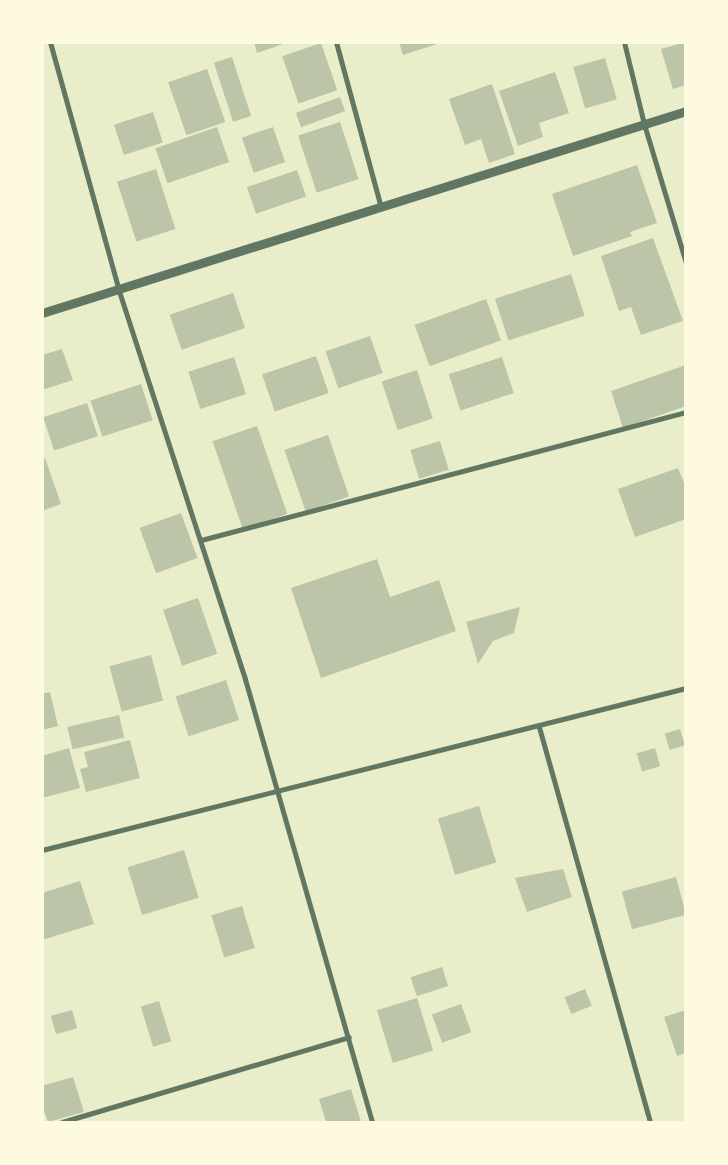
<!DOCTYPE html>
<html>
<head>
<meta charset="utf-8">
<style>
	body { margin:0 }
	#map { position:relative; width:728px; height:1165px; overflow:hidden; background:#e9edc9; font-family:Lora,serif }
	div>[style] { position:absolute }
	.building>* { inset:0; background:#bcc5a7; transform-origin:0 0 }
	.minor>* { height:5px; margin:-2.5px; padding:0 2.5px; transform-origin:2.5px; border-radius:2.5px; background:#617663 }
	.tertiary>* { height:9px; margin:-4.5px; padding:0 4.5px; transform-origin:4.5px; border-radius:4.5px; background:#617663 }
	span { translate:-50% -50%; white-space:nowrap; text-align:center; line-height:1.15; -webkit-text-stroke:5px #fefae0; paint-order:stroke }
	.frame { position:absolute; inset:0; border:44px solid #fefae0; pointer-events:none }
</style>
</head>
<body>
<div id="map">
	<div class="building">
		<div style="clip-path:polygon(254px 42px,286px 42px,286px 43px,257px 53px)"></div>
		<div style="clip-path:polygon(399px 42px,440px 42px,440px 43px,403px 55px)"></div>
		<div style="clip-path:polygon(686px 42px,686px 85px,673px 89px,661px 49px)"></div>
		<div style="left:321px;top:43px;width:50px;height:41px;rotate:71deg"></div>
		<div style="left:232px;top:57px;width:62px;height:19px;rotate:72deg"></div>
		<div style="left:605px;top:58px;width:43px;height:33px;rotate:74deg"></div>
		<div style="left:207px;top:69px;width:56px;height:41px;rotate:71deg"></div>
		<div style="clip-path:polygon(555px 72px,569px 113px,539px 123px,543px 137px,518px 146px,499px 91px)"></div>
		<div style="clip-path:polygon(492px 84px,515px 154px,489px 163px,481px 139px,465px 145px,449px 99px)"></div>
		<div style="left:340px;top:97px;width:15px;height:47px;rotate:70deg"></div>
		<div style="left:153px;top:112px;width:32px;height:41px;rotate:72deg"></div>
		<div style="left:340px;top:122px;width:60px;height:44px;rotate:72deg"></div>
		<div style="left:217px;top:127px;width:37px;height:65px;rotate:71deg"></div>
		<div style="left:273px;top:127px;width:37px;height:33px;rotate:71deg"></div>
		<div style="clip-path:polygon(637px 165px,657px 223px,630px 232px,632px 236px,573px 256px,552px 194px)"></div>
		<div style="left:156px;top:169px;width:63px;height:41px;rotate:72deg"></div>
		<div style="left:297px;top:170px;width:28px;height:53px;rotate:71deg"></div>
		<div style="clip-path:polygon(653px 238px,683px 321px,641px 335px,631px 307px,619px 311px,601px 256px)"></div>
		<div style="left:571px;top:274px;width:44px;height:80px;rotate:72deg"></div>
		<div style="left:233px;top:293px;width:37px;height:67px;rotate:71deg"></div>
		<div style="left:486px;top:299px;width:44px;height:76px;rotate:70deg"></div>
		<div style="left:370px;top:336px;width:39px;height:47px;rotate:71deg"></div>
		<div style="clip-path:polygon(62px 349px,73px 380px,42px 390px,42px 355px)"></div>
		<div style="left:316px;top:356px;width:39px;height:57px;rotate:71deg"></div>
		<div style="left:234px;top:357px;width:39px;height:48px;rotate:72deg"></div>
		<div style="left:502px;top:357px;width:38px;height:56px;rotate:72deg"></div>
		<div style="clip-path:polygon(686px 365px,686px 406px,623px 428px,611px 391px)"></div>
		<div style="left:417px;top:370px;width:51px;height:37px;rotate:72deg"></div>
		<div style="left:141px;top:384px;width:38px;height:53px;rotate:72deg"></div>
		<div style="left:87px;top:403px;width:35px;height:46px;rotate:72deg"></div>
		<div style="left:257px;top:426px;width:93px;height:47px;rotate:71deg"></div>
		<div style="left:328px;top:435px;width:65px;height:46px;rotate:71deg"></div>
		<div style="left:440px;top:441px;width:30px;height:31px;rotate:73deg"></div>
		<div style="clip-path:polygon(45px 458px,61px 504px,42px 511px,42px 459px)"></div>
		<div style="clip-path:polygon(678px 468px,686px 488px,686px 519px,635px 537px,618px 489px)"></div>
		<div style="left:181px;top:513px;width:48px;height:44px;rotate:70deg"></div>
		<div style="clip-path:polygon(377px 559px,390px 597px,439px 580px,456px 631px,321px 678px,291px 588px)"></div>
		<div style="left:198px;top:598px;width:59px;height:37px;rotate:71deg"></div>
		<div style="clip-path:polygon(520px 607px,514px 633px,493px 641px,478px 664px,466px 622px)"></div>
		<div style="left:151px;top:655px;width:47px;height:43px;rotate:75deg"></div>
		<div style="left:226px;top:680px;width:42px;height:53px;rotate:72deg"></div>
		<div style="clip-path:polygon(50px 692px,58px 726px,42px 730px,42px 694px)"></div>
		<div style="left:119px;top:715px;width:23px;height:53px;rotate:77deg"></div>
		<div style="left:680px;top:729px;width:17px;height:16px;rotate:73deg"></div>
		<div style="clip-path:polygon(130px 740px,140px 778px,86px 792px,80px 769px,88px 767px,84px 752px)"></div>
		<div style="clip-path:polygon(69px 748px,80px 788px,42px 798px,42px 756px)"></div>
		<div style="left:655px;top:748px;width:19px;height:19px;rotate:74deg"></div>
		<div style="left:479px;top:806px;width:59px;height:43px;rotate:73deg"></div>
		<div style="left:184px;top:850px;width:50px;height:59px;rotate:73deg"></div>
		<div style="clip-path:polygon(563px 869px,572px 897px,527px 912px,515px 878px)"></div>
		<div style="left:676px;top:877px;width:39px;height:56px;rotate:75deg"></div>
		<div style="clip-path:polygon(80px 881px,94px 924px,42px 940px,42px 893px)"></div>
		<div style="left:242px;top:906px;width:44px;height:32px;rotate:73deg"></div>
		<div style="left:442px;top:967px;width:20px;height:33px;rotate:72deg"></div>
		<div style="left:585px;top:989px;width:18px;height:22px;rotate:68deg"></div>
		<div style="left:417px;top:998px;width:55px;height:42px;rotate:73deg"></div>
		<div style="left:159px;top:1001px;width:42px;height:19px;rotate:73deg"></div>
		<div style="left:461px;top:1004px;width:30px;height:31px;rotate:70deg"></div>
		<div style="left:72px;top:1010px;width:19px;height:22px;rotate:74deg"></div>
		<div style="clip-path:polygon(686px 1010px,686px 1053px,677px 1056px,664px 1017px)"></div>
		<div style="clip-path:polygon(73px 1077px,84px 1112px,48px 1122px,42px 1106px,42px 1086px)"></div>
		<div style="clip-path:polygon(351px 1089px,361px 1122px,326px 1122px,319px 1099px)"></div>
	</div>
	<div class="minor">
		<div style="left:50px;top:42px;width:255px;rotate:74.5deg"></div>
		<div style="left:118px;top:288px;width:411px;rotate:72deg"></div>
		<div style="left:245px;top:679px;width:461px;rotate:74deg"></div>
		<div style="left:336px;top:42px;width:172px;rotate:74.8deg"></div>
		<div style="left:624px;top:42px;width:84px;rotate:76.3deg"></div>
		<div style="left:644px;top:124px;width:145px;rotate:73.2deg"></div>
		<div style="left:201px;top:540px;width:502px;rotate:-14.78deg"></div>
		<div style="left:539px;top:727px;width:410px;rotate:74.3deg"></div>
		<div style="left:42px;top:850px;width:664px;rotate:-14.12deg"></div>
		<div style="left:62px;top:1122px;width:299px;rotate:-16.5deg"></div>
	</div>
	<div class="tertiary">
		<div style="left:42px;top:313px;width:675px;rotate:-17.41deg"></div>
	</div>
	<div class="frame"></div>
</div>
</body>
</html>
